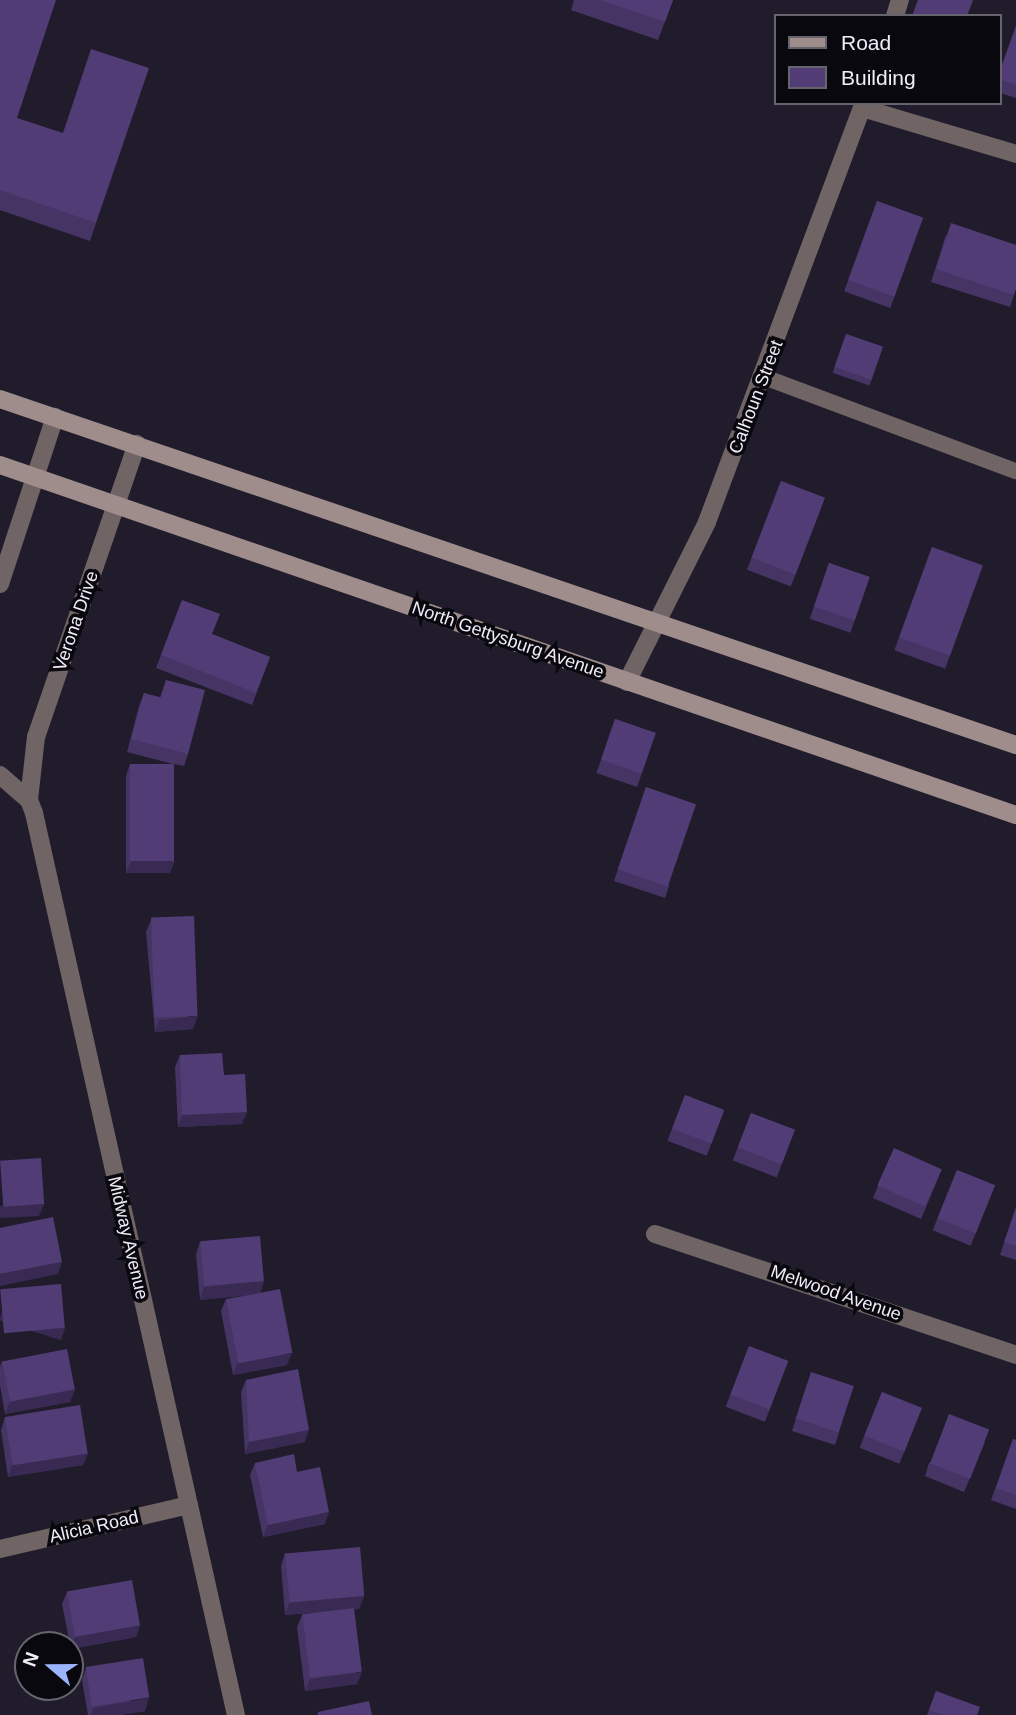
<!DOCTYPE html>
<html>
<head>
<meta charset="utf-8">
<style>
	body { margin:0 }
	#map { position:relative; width:1016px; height:1715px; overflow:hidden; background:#211c2c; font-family:Helvetica,sans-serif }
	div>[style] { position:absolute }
	.service>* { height:16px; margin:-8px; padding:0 8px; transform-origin:8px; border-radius:8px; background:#706564 }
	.minor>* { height:18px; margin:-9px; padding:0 9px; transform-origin:9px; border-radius:9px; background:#706564 }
	.secondary>* { height:18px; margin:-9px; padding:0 9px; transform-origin:9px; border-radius:9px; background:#9f8d8b }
	.wall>* { inset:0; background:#463465; transform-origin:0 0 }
	.shaded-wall>* { inset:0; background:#392a53; transform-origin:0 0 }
	.building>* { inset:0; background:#513c76; transform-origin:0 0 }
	span { translate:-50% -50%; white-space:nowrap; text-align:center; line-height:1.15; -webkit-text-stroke:7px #0a080f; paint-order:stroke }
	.street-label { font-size:18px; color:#f0edf8 }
	.legend { position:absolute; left:774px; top:14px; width:228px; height:91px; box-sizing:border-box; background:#0a080f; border:2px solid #66646c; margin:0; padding:9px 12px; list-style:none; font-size:21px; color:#f0edf8 }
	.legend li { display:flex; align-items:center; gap:14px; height:35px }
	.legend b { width:35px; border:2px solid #66646c }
	.north { position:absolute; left:14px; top:1631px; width:70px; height:70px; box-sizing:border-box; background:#0a080f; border:2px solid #66646c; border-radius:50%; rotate:290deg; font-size:19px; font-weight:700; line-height:28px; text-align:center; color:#f0edf8 }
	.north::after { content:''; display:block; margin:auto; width:24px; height:32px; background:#9cb4fd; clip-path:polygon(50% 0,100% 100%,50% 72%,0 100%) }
</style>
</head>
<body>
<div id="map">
	<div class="service">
		<div style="left:764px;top:377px;width:269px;rotate:20.5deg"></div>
	</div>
	<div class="minor">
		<div style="left:895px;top:16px;width:17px;rotate:-73deg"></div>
		<div style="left:862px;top:108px;width:161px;rotate:16.6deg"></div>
		<div style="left:0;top:584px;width:176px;rotate:-71.8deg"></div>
		<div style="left:627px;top:682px;width:179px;rotate:-63.4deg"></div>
		<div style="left:707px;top:522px;width:447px;rotate:-69.5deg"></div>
		<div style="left:0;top:775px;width:38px;rotate:41deg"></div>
		<div style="left:29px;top:800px;width:14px;rotate:69deg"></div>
		<div style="left:34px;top:813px;width:924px;rotate:77.38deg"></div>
		<div style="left:29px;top:800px;width:63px;rotate:-83.7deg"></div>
		<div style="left:36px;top:737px;width:310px;rotate:-71deg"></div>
		<div style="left:655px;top:1234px;width:381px;rotate:18.5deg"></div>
		<div style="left:0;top:1549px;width:194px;rotate:-13.1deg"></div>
	</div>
	<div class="secondary">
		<div style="left:0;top:399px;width:1073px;rotate:18.81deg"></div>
		<div style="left:0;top:465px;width:1075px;rotate:19.01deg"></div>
	</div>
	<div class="wall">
		<div style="clip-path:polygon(0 0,17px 118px,96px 223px,90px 241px,0 210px)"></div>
		<div style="clip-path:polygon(574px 0,673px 0,658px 40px,571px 10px)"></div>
		<div style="clip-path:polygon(1016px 26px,1016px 98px,1000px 93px,1000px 70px)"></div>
		<div style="left:877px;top:201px;width:49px;height:96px;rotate:20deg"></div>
		<div style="clip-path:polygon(946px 235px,1014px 295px,1010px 307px,931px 282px)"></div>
		<div style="left:846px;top:334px;width:39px;height:41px;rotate:19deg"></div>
		<div style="left:781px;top:481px;width:47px;height:95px;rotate:21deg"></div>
		<div style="left:932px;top:547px;width:54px;height:110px;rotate:20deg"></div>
		<div style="left:829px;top:563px;width:43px;height:59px;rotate:19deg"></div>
		<div style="clip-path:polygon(182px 600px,212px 634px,270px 657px,252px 705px,156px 668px)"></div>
		<div style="clip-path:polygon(166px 680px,188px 754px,184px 766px,174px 764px,170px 873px,126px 873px,126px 776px,130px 764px,173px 764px,127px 752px,139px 706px,144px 693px,160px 697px)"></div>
		<div style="left:615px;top:719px;width:43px;height:57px;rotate:19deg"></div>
		<div style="clip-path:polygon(646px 787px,669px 886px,665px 898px,614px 881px)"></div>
		<div style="clip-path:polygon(151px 920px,193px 1029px,155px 1032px,146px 932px)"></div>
		<div style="clip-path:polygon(180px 1055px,224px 1075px,247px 1112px,242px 1124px,178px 1127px,175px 1067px)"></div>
		<div style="left:685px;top:1095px;width:42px;height:49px;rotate:21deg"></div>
		<div style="left:751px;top:1113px;width:47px;height:51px;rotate:21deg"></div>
		<div style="clip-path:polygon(942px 1169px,921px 1219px,873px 1198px,878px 1186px)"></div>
		<div style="left:957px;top:1170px;width:41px;height:65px;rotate:22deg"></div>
		<div style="clip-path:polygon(1016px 1207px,1016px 1260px,1000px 1255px)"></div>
		<div style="clip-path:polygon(200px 1242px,264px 1281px,260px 1293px,287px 1365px,233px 1375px,221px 1311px,226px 1299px,249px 1295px,200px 1300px,196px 1254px)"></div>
		<div style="left:749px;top:1346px;width:42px;height:65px;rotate:21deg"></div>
		<div style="clip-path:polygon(2px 1361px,75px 1389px,70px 1402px,5px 1414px,0 1385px,0 1367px)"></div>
		<div style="clip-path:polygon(246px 1380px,305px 1442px,245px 1454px,241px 1392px)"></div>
		<div style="clip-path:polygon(807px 1384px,839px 1433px,835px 1445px,792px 1431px)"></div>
		<div style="left:882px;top:1392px;width:43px;height:60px;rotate:22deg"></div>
		<div style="clip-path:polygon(5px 1417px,88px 1453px,83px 1465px,8px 1477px,1px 1430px)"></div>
		<div style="clip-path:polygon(1013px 1439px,1016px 1440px,1016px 1509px,991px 1500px)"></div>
		<div style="clip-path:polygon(985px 1442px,964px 1492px,925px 1476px,929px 1463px)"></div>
		<div style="clip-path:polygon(255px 1463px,297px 1472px,325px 1524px,263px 1537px,250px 1475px)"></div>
		<div style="clip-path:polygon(285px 1553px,364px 1596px,359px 1609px,354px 1609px,357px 1684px,305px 1691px,297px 1627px,302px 1615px,333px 1611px,285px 1615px,281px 1566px)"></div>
		<div style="clip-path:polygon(67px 1592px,140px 1625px,136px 1637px,71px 1649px,62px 1604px)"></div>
		<div style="clip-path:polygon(86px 1668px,145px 1711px,120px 1715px,88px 1715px,82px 1680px)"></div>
		<div style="clip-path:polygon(936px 1691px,977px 1715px,927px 1715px)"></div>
	</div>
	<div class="shaded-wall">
		<div style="clip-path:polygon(131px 861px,175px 861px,170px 873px,126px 873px)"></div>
		<div style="clip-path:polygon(198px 1016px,193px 1029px,155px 1032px,159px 1020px)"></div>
		<div style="clip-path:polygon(247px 1112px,242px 1124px,178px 1127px,182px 1115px)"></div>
		<div style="clip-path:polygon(44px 1204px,39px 1216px,0 1218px,0 1206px)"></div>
		<div style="clip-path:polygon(62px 1262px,58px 1274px,0 1286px,0 1274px)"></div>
		<div style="clip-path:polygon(264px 1281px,260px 1294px,200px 1300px,204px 1287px)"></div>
		<div style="left:65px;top:1328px;width:13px;height:65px;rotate:108deg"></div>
		<div style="clip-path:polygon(292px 1353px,287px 1365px,233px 1375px,237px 1363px)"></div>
		<div style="clip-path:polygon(75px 1389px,70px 1402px,5px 1414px,10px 1401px)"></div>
		<div style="clip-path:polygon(309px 1430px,305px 1442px,245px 1454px,249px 1442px)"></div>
		<div style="clip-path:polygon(88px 1453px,83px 1465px,8px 1477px,12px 1465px)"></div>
		<div style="clip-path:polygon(329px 1512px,325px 1524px,263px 1537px,268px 1525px)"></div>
		<div style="clip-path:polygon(364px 1596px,359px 1609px,285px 1615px,289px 1603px)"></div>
		<div style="clip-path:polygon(140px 1625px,136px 1637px,71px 1649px,75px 1637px)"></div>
		<div style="clip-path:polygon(362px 1672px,357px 1684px,305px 1691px,310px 1679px)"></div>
		<div style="clip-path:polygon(149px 1698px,145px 1711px,120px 1715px,91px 1715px,93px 1708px)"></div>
	</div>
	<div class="building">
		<div style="clip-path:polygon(0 0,56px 0,17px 118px,63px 133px,91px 49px,149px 68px,96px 223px,0 190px)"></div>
		<div style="clip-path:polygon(600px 0,673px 0,665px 22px)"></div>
		<div style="clip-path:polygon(918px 0,973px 0,967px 16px,912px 16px)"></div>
		<div style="clip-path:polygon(1016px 26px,1016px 85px,1000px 79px,1000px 71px)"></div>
		<div style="left:877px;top:201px;width:49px;height:84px;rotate:20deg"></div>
		<div style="clip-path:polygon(951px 223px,1016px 245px,1016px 289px,1014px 295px,936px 269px)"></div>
		<div style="left:846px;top:334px;width:39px;height:35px;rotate:19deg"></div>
		<div style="left:781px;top:481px;width:47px;height:82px;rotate:21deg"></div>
		<div style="left:932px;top:547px;width:54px;height:96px;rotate:20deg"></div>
		<div style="left:829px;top:563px;width:43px;height:46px;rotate:19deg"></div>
		<div style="clip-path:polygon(182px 600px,220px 614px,212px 634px,270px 657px,256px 693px,161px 655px)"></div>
		<div style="clip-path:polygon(166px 680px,205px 690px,188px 754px,131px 739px,144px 693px,161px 698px)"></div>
		<div style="left:615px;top:719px;width:43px;height:43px;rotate:19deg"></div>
		<div style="left:130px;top:764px;width:44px;height:97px"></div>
		<div style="left:646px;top:787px;width:53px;height:87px;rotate:19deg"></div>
		<div style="left:194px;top:916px;width:100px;height:43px;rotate:88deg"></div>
		<div style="clip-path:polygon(222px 1053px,224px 1075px,245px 1074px,247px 1112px,182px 1115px,180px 1055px)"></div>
		<div style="left:685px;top:1095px;width:42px;height:36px;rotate:21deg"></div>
		<div style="left:751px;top:1113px;width:47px;height:37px;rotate:21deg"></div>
		<div style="left:894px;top:1148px;width:52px;height:41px;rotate:24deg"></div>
		<div style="left:41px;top:1158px;width:46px;height:41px;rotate:86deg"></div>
		<div style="left:957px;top:1170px;width:41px;height:52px;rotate:22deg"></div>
		<div style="clip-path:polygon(1016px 1208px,1016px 1246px,1004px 1242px)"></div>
		<div style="clip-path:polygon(53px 1217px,62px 1262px,0 1274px,0 1228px)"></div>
		<div style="left:260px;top:1236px;width:45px;height:60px;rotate:85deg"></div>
		<div style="left:61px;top:1284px;width:44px;height:61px;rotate:85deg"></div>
		<div style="left:280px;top:1289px;width:65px;height:55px;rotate:79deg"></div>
		<div style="left:749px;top:1346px;width:42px;height:52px;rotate:21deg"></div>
		<div style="left:67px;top:1349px;width:41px;height:66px;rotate:79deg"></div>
		<div style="clip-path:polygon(298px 1369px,309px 1430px,249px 1442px,246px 1380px)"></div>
		<div style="left:811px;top:1372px;width:45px;height:49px;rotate:18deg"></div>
		<div style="left:882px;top:1392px;width:43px;height:47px;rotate:22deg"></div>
		<div style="left:80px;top:1405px;width:49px;height:76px;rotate:81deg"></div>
		<div style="left:949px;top:1414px;width:43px;height:53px;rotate:21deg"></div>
		<div style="clip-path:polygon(1013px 1439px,1016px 1440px,1016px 1495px,996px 1488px)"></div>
		<div style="clip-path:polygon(294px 1454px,297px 1472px,320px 1467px,329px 1512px,268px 1525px,255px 1463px)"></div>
		<div style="left:360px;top:1547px;width:49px;height:75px;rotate:85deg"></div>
		<div style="left:132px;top:1580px;width:46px;height:66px;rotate:80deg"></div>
		<div style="left:354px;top:1608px;width:64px;height:52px;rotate:83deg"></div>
		<div style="left:143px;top:1658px;width:40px;height:58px;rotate:81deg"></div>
		<div style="clip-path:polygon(936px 1691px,980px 1707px,977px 1715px,943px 1715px,929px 1710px)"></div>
		<div style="clip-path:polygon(369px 1701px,372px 1715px,318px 1715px,318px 1712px)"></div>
	</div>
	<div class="street-label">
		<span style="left:756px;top:397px;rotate:-69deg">Calhoun Street</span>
		<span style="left:76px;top:621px;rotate:-71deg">Verona Drive</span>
		<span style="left:508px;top:640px;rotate:19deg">North Gettysburg Avenue</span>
		<span style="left:128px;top:1238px;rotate:77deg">Midway Avenue</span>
		<span style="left:836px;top:1293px;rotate:19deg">Melwood Avenue</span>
		<span style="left:94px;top:1527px;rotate:-13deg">Alicia Road</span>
	</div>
	<ul class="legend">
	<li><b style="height:9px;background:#9f8d8b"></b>Road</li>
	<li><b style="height:19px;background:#513c76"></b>Building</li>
	</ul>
	<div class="north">N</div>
</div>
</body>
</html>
